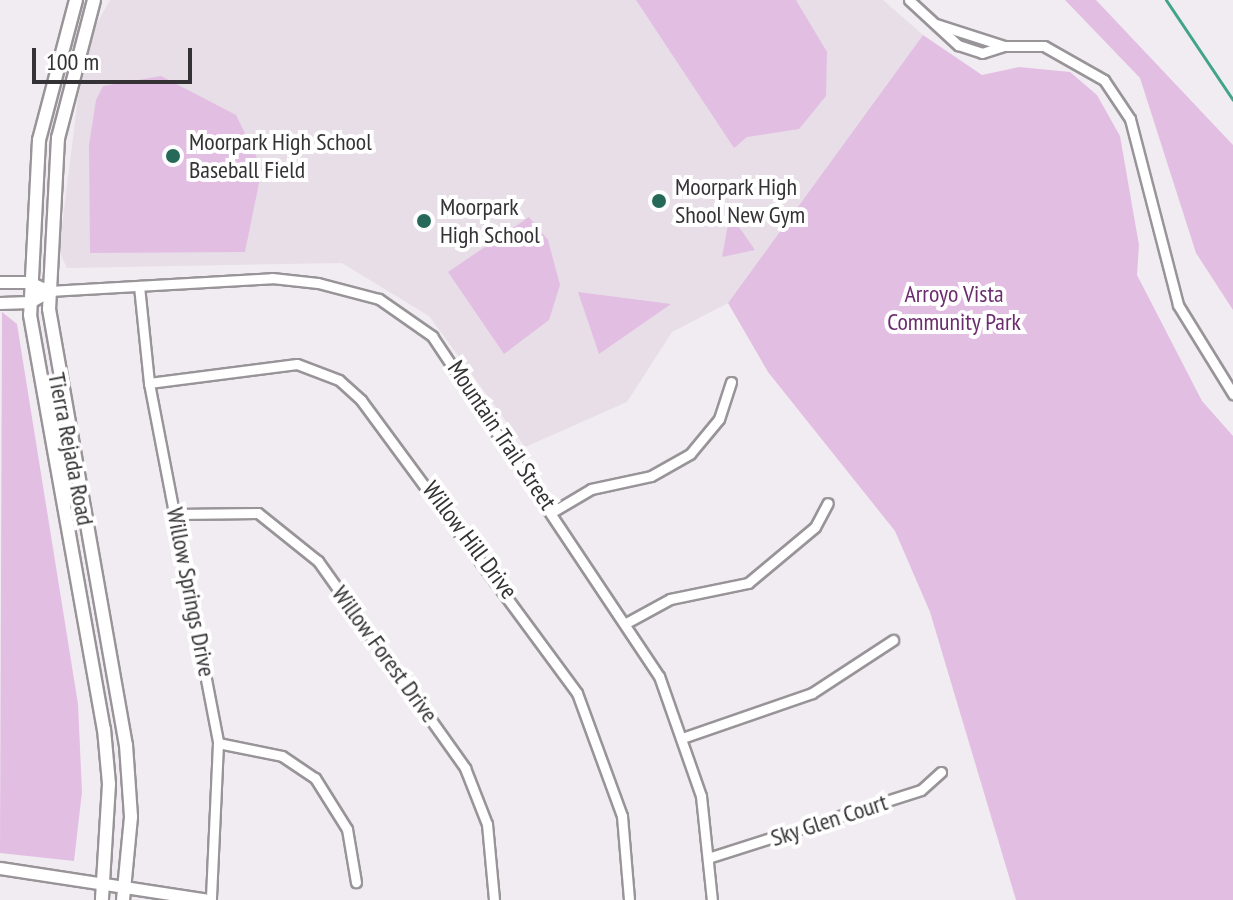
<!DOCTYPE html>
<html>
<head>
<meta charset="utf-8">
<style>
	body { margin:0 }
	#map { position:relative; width:1233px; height:900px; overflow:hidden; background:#f1ecf1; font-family:"PT Sans Narrow",sans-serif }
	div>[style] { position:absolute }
	.built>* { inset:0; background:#e7dee7 }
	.green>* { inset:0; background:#e2bfe2 }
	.stream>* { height:3px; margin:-1.5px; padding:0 1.5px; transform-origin:1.5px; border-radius:1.5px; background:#41a38a }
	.roads { filter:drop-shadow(2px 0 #989498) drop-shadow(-2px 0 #989498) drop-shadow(0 2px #989498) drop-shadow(0 -2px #989498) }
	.minor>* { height:9px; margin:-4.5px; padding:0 4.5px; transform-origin:4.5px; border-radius:4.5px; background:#fff }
	.tertiary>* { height:11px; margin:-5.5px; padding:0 5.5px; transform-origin:5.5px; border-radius:5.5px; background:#fff }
	.secondary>* { height:12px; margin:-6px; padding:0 6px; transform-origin:6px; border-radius:6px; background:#fff }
	.dots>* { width:22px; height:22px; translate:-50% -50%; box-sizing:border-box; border:4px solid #fff; border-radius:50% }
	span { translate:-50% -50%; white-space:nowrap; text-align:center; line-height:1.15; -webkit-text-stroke:8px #fff; paint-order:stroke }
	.poi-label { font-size:24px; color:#343234 }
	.left { translate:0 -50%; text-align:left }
	.park-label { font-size:24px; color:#6d2b6f }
	.street-label { font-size:24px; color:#343234 }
	.scale { position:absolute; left:32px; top:48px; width:160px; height:36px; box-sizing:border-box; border:4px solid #343234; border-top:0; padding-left:10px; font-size:24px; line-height:28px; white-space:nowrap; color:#343234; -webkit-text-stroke:6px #fff; paint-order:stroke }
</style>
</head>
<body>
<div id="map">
	<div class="built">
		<div style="clip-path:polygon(110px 0,883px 0,923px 35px,728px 303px,672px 332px,627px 402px,525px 447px,429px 316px,342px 263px,67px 268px,59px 251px,78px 97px,95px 27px)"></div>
	</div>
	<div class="green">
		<div style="clip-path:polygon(636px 0,796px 0,827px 52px,826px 96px,799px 129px,747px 137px,734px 148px)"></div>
		<div style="clip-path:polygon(1065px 0,1096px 0,1233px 145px,1233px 310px,1196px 253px,1140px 78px)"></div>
		<div style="clip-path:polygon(923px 35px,982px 75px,1019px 67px,1070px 72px,1097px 95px,1120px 136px,1139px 245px,1137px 275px,1202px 401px,1233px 436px,1233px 900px,1016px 900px,930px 612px,895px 531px,768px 372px,728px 303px)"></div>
		<div style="clip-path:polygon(161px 76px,236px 115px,262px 168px,245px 252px,90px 253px,89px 145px,96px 100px,103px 86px)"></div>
		<div style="clip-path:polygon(730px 214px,755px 250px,722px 257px)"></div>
		<div style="clip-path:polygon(529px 217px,548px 240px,560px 285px,549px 320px,504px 354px,448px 272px)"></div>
		<div style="clip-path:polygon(578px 292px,671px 304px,599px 354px)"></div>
		<div style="clip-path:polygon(2px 312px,17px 324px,78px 704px,82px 792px,74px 861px,0 853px)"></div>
	</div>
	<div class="stream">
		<div style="left:1166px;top:0;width:120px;rotate:56.2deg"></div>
	</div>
	<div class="roads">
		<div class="minor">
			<div style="left:909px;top:0;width:67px;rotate:42.6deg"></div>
			<div style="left:958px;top:45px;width:25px;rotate:18deg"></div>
			<div style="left:982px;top:53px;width:23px;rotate:-18deg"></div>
			<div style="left:936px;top:24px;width:71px;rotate:17.9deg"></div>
			<div style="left:1004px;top:46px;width:40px"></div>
			<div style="left:1044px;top:46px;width:69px;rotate:29.5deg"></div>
			<div style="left:1104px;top:80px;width:47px;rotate:56.3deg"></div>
			<div style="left:1130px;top:119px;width:192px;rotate:75.5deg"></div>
			<div style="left:1178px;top:305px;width:105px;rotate:58.3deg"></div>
			<div style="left:139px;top:286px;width:98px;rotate:84.1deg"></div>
			<div style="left:149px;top:383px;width:367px;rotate:79.1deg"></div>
			<div style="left:218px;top:743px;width:157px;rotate:92.6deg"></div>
			<div style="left:49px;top:291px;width:223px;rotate:-3.3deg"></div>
			<div style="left:272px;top:278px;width:46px;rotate:6.2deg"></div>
			<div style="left:318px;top:283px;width:63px;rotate:14.7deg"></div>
			<div style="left:379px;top:299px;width:65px;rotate:34.9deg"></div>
			<div style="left:432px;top:336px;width:409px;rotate:56.3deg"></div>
			<div style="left:659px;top:676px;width:127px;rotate:70.7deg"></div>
			<div style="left:701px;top:796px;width:105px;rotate:84deg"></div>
			<div style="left:149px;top:383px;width:149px;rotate:-7.3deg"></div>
			<div style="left:297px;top:364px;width:45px;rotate:20.9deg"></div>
			<div style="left:339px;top:380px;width:30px;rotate:42deg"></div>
			<div style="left:361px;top:400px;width:364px;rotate:53.6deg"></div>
			<div style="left:577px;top:693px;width:131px;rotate:69.9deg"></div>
			<div style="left:622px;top:816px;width:84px;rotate:85.2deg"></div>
			<div style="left:554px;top:511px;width:43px;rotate:-30.7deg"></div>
			<div style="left:591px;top:489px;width:61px;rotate:-12.2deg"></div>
			<div style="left:651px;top:476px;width:45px;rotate:-29.4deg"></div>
			<div style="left:690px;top:454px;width:45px;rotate:-50.4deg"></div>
			<div style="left:719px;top:419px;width:39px;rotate:-72deg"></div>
			<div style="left:176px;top:514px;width:82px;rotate:-0.7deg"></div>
			<div style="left:258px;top:513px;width:77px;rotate:38.7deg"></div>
			<div style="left:318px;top:561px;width:254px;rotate:54.6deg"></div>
			<div style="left:465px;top:768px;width:60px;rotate:68.6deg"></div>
			<div style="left:487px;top:824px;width:76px;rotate:84.7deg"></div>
			<div style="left:628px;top:622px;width:48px;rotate:-28.7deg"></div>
			<div style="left:670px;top:599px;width:80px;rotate:-11.6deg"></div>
			<div style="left:748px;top:583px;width:87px;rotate:-39.9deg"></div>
			<div style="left:815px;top:527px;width:27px;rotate:-62deg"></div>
			<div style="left:685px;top:737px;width:134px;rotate:-19.1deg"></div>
			<div style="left:812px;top:693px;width:97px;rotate:-33.2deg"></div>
			<div style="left:218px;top:743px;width:65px;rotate:11.5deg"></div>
			<div style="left:282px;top:756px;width:40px;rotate:34deg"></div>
			<div style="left:315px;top:778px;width:60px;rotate:57.9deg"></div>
			<div style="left:347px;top:829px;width:54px;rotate:80.4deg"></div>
			<div style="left:711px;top:857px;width:220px;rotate:-17.7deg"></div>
			<div style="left:921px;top:790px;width:27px;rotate:-42deg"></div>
		</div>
		<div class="tertiary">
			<div style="left:0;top:282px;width:29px"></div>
			<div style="left:29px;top:282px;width:22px;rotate:24deg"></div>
			<div style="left:0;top:303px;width:30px;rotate:-2deg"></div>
			<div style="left:30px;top:302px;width:22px;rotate:-30deg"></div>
			<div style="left:0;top:868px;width:212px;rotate:8.7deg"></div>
		</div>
		<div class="secondary">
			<div style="left:76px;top:0;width:145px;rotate:104.8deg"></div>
			<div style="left:39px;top:140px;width:175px;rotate:92.9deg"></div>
			<div style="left:30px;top:315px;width:421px;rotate:79.9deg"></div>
			<div style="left:104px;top:729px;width:55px;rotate:84.8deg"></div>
			<div style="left:109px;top:784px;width:116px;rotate:93.5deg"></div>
			<div style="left:94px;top:0;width:143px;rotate:104.6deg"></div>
			<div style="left:58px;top:138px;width:171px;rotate:93deg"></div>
			<div style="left:49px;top:309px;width:443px;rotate:80deg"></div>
			<div style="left:126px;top:745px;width:72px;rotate:86deg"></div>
			<div style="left:131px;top:817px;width:83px;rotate:95.5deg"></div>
		</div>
	</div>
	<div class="dots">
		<div style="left:173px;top:156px;background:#276958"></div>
		<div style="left:659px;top:201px;background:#276958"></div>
		<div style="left:424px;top:221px;background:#276958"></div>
	</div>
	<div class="poi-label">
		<span class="left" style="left:189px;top:156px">Moorpark High School<br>Baseball Field</span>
		<span class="left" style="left:675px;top:201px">Moorpark High<br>Shool New Gym</span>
		<span class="left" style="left:440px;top:221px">Moorpark<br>High School</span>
	</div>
	<div class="park-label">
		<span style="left:954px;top:308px">Arroyo Vista<br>Community Park</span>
	</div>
	<div class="street-label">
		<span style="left:502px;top:435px;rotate:56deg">Mountain Trail Street</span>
		<span style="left:71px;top:449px;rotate:79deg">Tierra Rejada Road</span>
		<span style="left:470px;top:540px;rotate:53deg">Willow Hill Drive</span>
		<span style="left:191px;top:592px;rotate:79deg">Willow Springs Drive</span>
		<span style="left:385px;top:654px;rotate:54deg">Willow Forest Drive</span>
		<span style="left:829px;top:820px;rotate:-18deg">Sky Glen Court</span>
	</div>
	<div class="scale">100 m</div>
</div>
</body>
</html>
